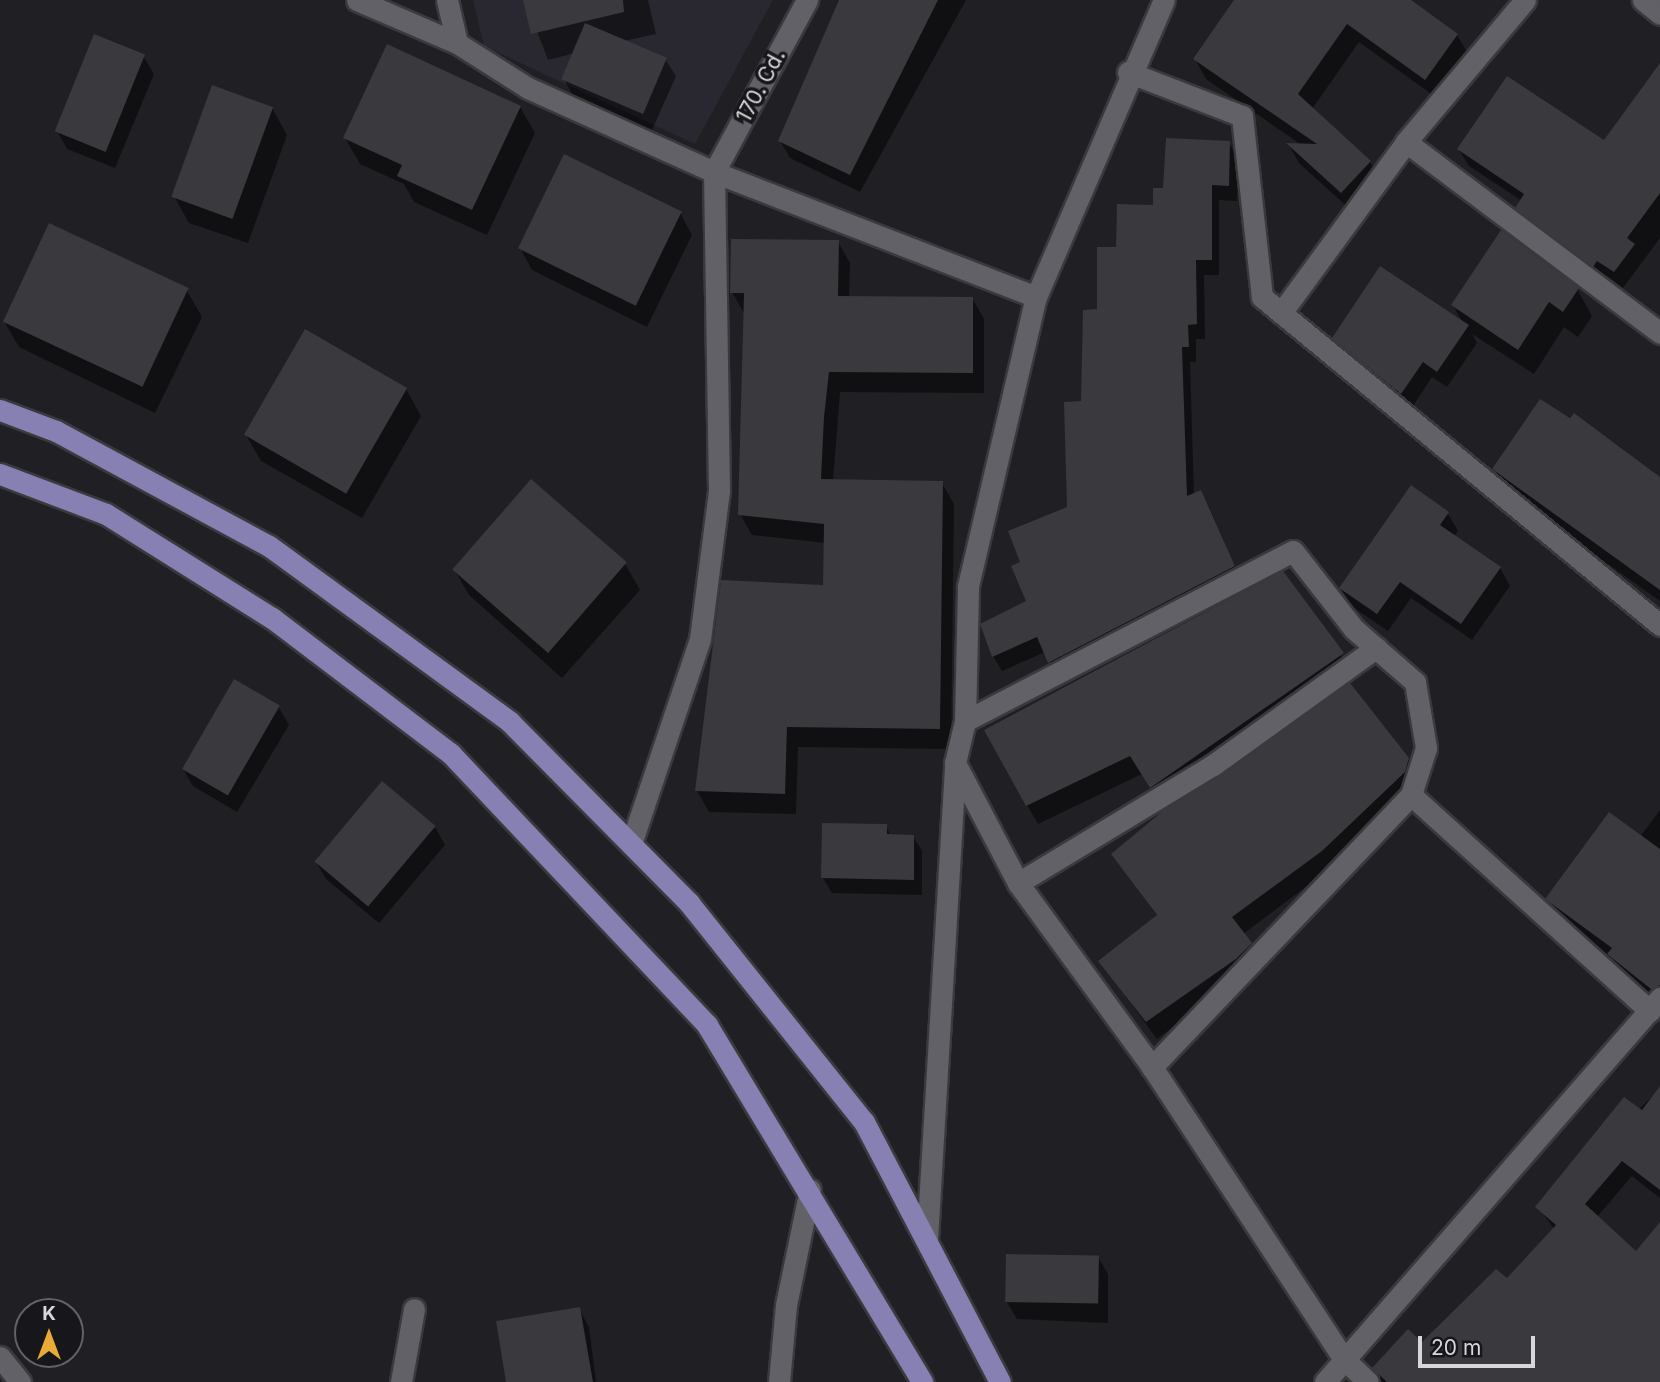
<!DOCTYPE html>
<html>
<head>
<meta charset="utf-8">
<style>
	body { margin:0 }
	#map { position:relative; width:1660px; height:1382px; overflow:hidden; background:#1f1f24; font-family:Inter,sans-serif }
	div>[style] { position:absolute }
	.built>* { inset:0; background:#292831 }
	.shadow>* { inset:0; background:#0007 }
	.building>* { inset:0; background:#39393e; transform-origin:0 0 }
	.roads { filter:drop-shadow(2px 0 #3a3a3e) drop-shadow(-2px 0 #3a3a3e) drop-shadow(0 2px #3a3a3e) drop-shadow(0 -2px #3a3a3e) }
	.minor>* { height:21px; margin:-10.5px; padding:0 10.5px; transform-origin:10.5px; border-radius:10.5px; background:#616167 }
	.major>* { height:21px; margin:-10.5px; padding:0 10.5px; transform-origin:10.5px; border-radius:10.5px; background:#8680b3 }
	span { translate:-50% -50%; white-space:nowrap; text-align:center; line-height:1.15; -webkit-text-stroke:7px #16161b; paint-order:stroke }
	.street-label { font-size:21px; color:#d7d7da }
	.north { position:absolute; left:14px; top:1298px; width:70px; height:70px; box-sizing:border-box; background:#16161b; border:2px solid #636367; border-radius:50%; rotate:0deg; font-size:19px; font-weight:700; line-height:28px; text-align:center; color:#d7d7da }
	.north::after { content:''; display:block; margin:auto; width:24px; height:32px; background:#e9ab38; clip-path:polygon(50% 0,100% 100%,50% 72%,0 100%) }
	.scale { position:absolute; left:1418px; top:1336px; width:117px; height:32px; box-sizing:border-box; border:4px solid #d7d7da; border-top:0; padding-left:9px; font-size:21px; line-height:24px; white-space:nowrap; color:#d7d7da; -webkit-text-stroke:5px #16161b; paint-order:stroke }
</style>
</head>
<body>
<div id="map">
	<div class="built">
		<div style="clip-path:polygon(473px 0,773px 0,695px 144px,484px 46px)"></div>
	</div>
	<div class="shadow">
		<div style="clip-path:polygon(525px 0,648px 0,656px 34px,624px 41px,665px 59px,676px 76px,652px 130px,574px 97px,564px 79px,575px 53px,548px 60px)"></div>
		<div style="clip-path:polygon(843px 0,966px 0,860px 192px,790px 158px,780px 141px)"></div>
		<div style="clip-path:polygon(1235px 0,1408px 0,1457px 35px,1469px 55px,1437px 98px,1359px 42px,1312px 109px,1370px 162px,1381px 181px,1353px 212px,1299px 163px,1289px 145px,1303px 146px,1206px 79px,1195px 59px)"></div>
		<div style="clip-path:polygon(143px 56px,154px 74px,115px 168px,67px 149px,57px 131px)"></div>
		<div style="clip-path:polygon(1660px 68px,1660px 238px,1623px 288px,1607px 276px,1603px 282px,1527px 224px,1517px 208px,1522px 201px,1469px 166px,1459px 150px,1604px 142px)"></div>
		<div style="clip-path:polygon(520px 107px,535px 133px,487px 235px,414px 202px,404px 184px,360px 164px,345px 138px)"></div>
		<div style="clip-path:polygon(272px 108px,287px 135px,248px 243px,189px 223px,174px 196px)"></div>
		<div style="clip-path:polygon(1229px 143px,1238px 158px,1237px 201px,1219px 200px,1219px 275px,1204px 275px,1205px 339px,1196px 339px,1196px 362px,1190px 362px,1194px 495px,1200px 492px,1209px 507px,1242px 582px,1058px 677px,1045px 652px,1002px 671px,993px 656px,1029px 602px,1023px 562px,1069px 508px,1099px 311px,1118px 249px,1165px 190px)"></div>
		<div style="clip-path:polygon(680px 213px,692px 235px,647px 327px,532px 270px,520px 248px)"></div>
		<div style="clip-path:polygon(838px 242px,850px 263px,849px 298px,972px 298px,984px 319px,984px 393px,840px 392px,833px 481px,942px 483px,954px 504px,951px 749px,798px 747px,796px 814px,709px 812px,697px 791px,825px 586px,826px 543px,752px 535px,740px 514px,744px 313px,732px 292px)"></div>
		<div style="clip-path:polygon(1577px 289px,1592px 316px,1578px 337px,1564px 327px,1534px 374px,1472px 334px,1477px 343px,1447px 387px,1432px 377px,1411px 409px,1344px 354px,1334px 338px,1463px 324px,1453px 305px)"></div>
		<div style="clip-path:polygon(187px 291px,202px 317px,155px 413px,19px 347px,4px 321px)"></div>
		<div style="clip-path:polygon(406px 389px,421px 416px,362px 518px,261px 461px,246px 435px)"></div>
		<div style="clip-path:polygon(1541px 401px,1616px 444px,1654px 475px,1660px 486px,1660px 601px,1508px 493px,1494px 469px)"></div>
		<div style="clip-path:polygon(1448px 514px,1458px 531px,1454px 536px,1500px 568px,1510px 586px,1472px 640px,1411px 598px,1388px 631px,1351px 606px,1341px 588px)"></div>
		<div style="clip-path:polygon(625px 564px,640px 590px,562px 678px,469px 595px,454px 569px)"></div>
		<div style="clip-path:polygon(1283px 573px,1353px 673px,1162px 806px,1142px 774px,1038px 824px,1027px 805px)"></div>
		<div style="clip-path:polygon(279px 708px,289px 725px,237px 812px,193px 786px,183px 769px)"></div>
		<div style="clip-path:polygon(1408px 759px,1418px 777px,1331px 868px,1243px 934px,1261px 961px,1157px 1039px,1100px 961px,1158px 917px,1113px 855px)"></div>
		<div style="clip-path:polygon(1660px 810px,1660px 1003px,1557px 916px,1548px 899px,1640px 837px)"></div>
		<div style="clip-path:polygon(886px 826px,891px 836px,913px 836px,922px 851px,922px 895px,832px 893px,823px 878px)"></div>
		<div style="clip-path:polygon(435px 827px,445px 845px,379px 923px,326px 879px,316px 862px)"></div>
		<div style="clip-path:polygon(1660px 1089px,1660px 1198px,1632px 1176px,1597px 1217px,1636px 1254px,1660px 1225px,1660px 1382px,1382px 1382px,1374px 1368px,1422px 1345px,1507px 1281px,1555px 1230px,1538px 1207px)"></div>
		<div style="clip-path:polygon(1098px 1257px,1108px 1274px,1108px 1323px,1017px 1319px,1007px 1302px)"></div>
		<div style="clip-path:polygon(579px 1309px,589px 1327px,596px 1382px,508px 1382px)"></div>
	</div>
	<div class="building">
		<div style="clip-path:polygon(523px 0,623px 0,624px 12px,531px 34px)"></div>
		<div style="clip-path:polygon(839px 0,938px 0,850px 175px,778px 141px)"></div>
		<div style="clip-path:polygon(1234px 0,1411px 0,1458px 34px,1425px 80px,1347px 24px,1298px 94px,1371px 161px,1341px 193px,1286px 143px,1317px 144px,1193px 59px)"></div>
		<div style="left:585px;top:23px;width:89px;height:61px;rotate:23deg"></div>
		<div style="left:94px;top:34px;width:55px;height:105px;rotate:22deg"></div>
		<div style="clip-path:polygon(387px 44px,521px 106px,472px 210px,397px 176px,402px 165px,343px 138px)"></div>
		<div style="clip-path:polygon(1660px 63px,1660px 193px,1627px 238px,1635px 244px,1614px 272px,1597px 261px,1593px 267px,1515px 208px,1524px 194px,1457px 149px,1507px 76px,1604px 140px)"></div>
		<div style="left:212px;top:85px;width:65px;height:119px;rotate:20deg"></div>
		<div style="clip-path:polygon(1166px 138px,1230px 141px,1229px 186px,1212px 185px,1212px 260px,1196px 260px,1197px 324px,1188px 325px,1189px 347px,1182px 347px,1187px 496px,1201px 490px,1235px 566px,1048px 663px,1037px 637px,992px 657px,980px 624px,1026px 601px,1011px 566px,1020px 562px,1008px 531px,1067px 507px,1064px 402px,1081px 401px,1083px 310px,1097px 309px,1097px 247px,1116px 247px,1117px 204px,1153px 205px,1153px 188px,1163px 188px)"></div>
		<div style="left:564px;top:154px;width:131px;height:105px;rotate:26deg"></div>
		<div style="left:49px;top:223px;width:154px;height:109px;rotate:25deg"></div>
		<div style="clip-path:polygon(1501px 230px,1579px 288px,1563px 312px,1549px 302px,1518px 350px,1451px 305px)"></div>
		<div style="clip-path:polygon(731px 239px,839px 240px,838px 296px,973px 297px,973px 373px,829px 372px,824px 417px,821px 479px,943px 481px,940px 729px,787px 727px,785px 794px,695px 791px,721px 580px,823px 585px,824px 524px,738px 515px,744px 293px,730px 293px)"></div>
		<div style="clip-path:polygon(1380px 266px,1469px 325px,1437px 372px,1423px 362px,1401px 394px,1332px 338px)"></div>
		<div style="left:305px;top:329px;width:118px;height:122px;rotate:30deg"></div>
		<div style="clip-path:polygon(1540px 399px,1570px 418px,1574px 413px,1660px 477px,1660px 590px,1492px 469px)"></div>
		<div style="left:531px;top:479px;width:127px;height:120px;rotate:41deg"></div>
		<div style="clip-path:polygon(1411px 485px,1449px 512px,1440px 525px,1501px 567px,1461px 624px,1400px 582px,1377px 614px,1339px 588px)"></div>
		<div style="clip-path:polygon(1283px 571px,1344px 653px,1150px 788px,1130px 756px,1026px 806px,984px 730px)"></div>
		<div style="left:234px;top:679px;width:53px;height:104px;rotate:30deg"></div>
		<div style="clip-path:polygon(1350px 683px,1409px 758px,1405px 772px,1322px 851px,1232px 917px,1252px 943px,1236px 959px,1146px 1022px,1098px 961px,1157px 915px,1111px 854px,1164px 810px)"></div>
		<div style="left:382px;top:781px;width:70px;height:105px;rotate:40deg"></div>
		<div style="clip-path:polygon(1609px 812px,1660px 849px,1660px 985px,1651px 989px,1607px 954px,1612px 948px,1545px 899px)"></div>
		<div style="clip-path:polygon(822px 823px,887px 824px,887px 834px,914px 835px,914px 880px,821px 878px)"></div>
		<div style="clip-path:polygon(1660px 1086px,1660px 1190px,1622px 1161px,1585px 1204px,1636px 1251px,1660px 1222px,1660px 1382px,1387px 1382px,1372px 1368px,1408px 1329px,1422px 1342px,1496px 1269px,1507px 1278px,1556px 1225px,1535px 1207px,1624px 1097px,1642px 1110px)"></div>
		<div style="left:1006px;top:1254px;width:93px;height:48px;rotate:1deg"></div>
		<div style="clip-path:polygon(580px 1307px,593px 1382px,506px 1382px,496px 1321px)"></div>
	</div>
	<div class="roads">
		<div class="minor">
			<div style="left:357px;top:0;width:109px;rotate:23.3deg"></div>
			<div style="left:457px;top:43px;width:84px;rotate:32.4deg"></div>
			<div style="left:528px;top:88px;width:204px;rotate:24.3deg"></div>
			<div style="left:714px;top:172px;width:345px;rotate:21.2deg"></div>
			<div style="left:447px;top:0;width:44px;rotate:76.9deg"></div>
			<div style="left:1525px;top:0;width:185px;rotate:130deg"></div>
			<div style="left:1406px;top:142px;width:318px;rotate:36.9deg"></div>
			<div style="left:1643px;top:0;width:22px;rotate:39deg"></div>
			<div style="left:1128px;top:72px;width:122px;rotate:21.1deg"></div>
			<div style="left:1242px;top:116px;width:182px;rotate:83.7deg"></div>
			<div style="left:1262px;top:297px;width:516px;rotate:39.49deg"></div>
			<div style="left:1281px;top:313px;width:212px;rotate:-53.8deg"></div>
			<div style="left:965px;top:721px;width:369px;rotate:-27.4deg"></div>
			<div style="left:1293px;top:551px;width:99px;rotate:52deg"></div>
			<div style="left:1354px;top:629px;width:81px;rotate:41deg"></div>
			<div style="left:1415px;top:682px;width:67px;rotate:80.5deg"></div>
			<div style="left:1426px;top:748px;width:49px;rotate:107.7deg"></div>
			<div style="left:1411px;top:795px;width:376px;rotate:133.6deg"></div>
			<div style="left:955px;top:763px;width:136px;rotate:62.3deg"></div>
			<div style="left:1018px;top:883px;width:228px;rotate:53.9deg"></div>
			<div style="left:1152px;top:1067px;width:349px;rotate:56.7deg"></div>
			<div style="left:1344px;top:1359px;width:33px;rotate:44deg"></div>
			<div style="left:1411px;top:795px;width:322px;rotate:42.1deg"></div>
			<div style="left:631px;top:844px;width:216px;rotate:-71.4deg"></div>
			<div style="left:700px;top:639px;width:150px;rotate:-82.7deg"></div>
			<div style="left:719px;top:490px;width:318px;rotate:-90.9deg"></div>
			<div style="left:714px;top:172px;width:196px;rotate:-61.6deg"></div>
			<div style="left:1018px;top:883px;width:228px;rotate:-31.2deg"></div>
			<div style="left:1213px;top:765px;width:201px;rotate:-35.7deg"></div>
			<div style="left:927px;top:1239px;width:477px;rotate:-86.6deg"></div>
			<div style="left:955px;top:763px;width:43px;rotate:-76.6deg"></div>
			<div style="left:965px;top:721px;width:135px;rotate:-88.7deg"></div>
			<div style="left:968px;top:586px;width:297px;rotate:-76.8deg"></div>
			<div style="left:1036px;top:297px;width:323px;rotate:-66.7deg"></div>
			<div style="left:0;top:1357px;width:32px;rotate:51deg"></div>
			<div style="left:401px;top:1382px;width:74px;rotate:-79.9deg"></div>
			<div style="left:779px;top:1382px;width:77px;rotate:-84.8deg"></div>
			<div style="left:786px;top:1305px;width:118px;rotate:-78.3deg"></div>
			<div style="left:1325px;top:1382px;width:510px;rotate:-48.9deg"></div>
		</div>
		<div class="major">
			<div style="left:0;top:410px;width:60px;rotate:20.6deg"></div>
			<div style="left:56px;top:431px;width:242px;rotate:28.4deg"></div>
			<div style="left:269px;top:546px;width:298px;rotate:36.1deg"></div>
			<div style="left:510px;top:722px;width:255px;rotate:45.3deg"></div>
			<div style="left:689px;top:903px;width:280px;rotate:51.4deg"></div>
			<div style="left:864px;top:1122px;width:293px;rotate:62.4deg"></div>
			<div style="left:0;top:474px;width:113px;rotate:20.7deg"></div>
			<div style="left:106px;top:514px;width:196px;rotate:32.1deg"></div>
			<div style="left:272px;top:618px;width:225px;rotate:37.2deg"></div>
			<div style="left:451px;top:754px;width:373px;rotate:46.6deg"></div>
			<div style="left:707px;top:1025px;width:417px;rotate:58.9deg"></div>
		</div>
	</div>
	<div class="street-label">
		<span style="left:761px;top:86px;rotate:-62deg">170. Cd.</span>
	</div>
	<div class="north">K</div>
	<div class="scale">20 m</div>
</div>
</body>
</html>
